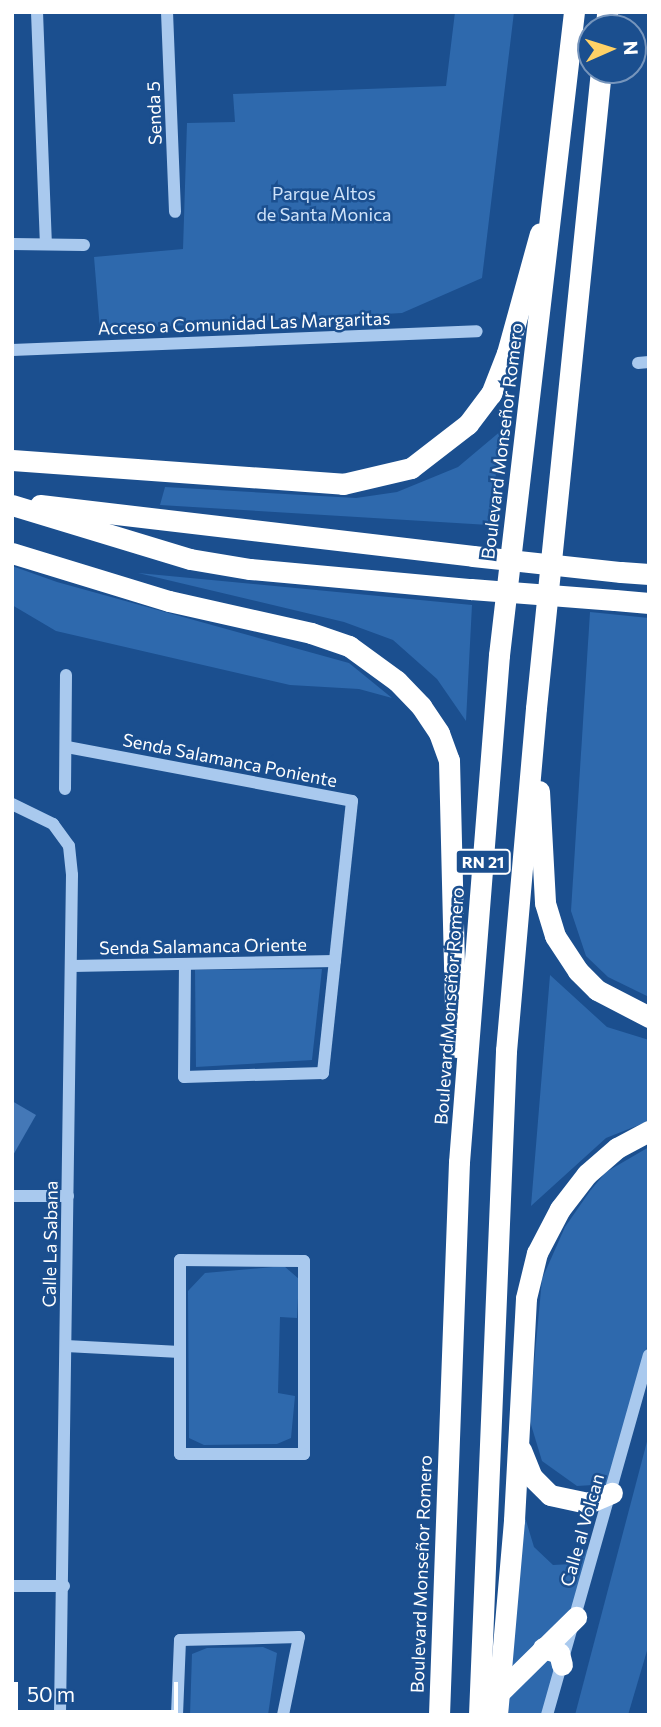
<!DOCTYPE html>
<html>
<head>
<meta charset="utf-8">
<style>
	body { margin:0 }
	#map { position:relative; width:661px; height:1727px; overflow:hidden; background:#1b4f8f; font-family:Commissioner,sans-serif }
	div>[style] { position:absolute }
	.green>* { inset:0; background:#2e69ad }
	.building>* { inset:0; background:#4478b7 }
	.minor>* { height:12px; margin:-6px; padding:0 6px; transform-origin:6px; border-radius:6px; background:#a9c9ee }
	.highway>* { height:21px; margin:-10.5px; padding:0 10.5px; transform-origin:10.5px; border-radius:10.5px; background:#fff }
	.highway-bridge>* { height:21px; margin:-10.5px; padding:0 10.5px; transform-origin:10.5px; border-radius:10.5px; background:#fff }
	span { translate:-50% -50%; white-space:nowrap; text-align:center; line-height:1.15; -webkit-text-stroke:5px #1b4f8f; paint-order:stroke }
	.shield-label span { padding:2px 5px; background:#1b4f8f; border:2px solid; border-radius:5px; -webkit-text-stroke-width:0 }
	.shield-label { font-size:16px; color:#fff; font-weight:700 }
	.street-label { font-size:18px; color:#fff }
	.park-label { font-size:18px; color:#cfe3fa }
	.frame { position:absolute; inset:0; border:14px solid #fff; pointer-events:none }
	.north { position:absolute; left:577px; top:14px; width:70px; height:70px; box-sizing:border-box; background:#1b4f8f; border:2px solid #7695bc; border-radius:50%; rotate:87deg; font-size:19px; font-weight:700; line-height:28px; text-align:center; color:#fff }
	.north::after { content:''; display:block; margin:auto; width:24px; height:32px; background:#ffd166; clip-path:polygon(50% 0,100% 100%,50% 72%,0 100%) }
	.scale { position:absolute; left:14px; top:1682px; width:164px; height:32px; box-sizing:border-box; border:4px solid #fff; border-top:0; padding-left:9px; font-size:21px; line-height:24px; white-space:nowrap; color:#fff; -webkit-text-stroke:5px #1b4f8f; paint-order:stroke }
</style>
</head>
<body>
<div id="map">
	<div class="green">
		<div style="clip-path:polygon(455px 12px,514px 12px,482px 278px,402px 313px,100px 330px,94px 257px,183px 249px,187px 123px,235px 122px,233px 94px,446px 86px)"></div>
		<div style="clip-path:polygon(502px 430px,489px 525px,160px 505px,165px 487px,356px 498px,397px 492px,458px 467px)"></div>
		<div style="clip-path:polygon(12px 566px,57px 582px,349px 663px,392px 698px,359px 689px,290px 685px,56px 631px,12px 605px)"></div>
		<div style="clip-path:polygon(138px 573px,472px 605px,466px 721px,437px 679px,393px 640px,344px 622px)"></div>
		<div style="clip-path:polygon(590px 612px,649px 618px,649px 997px,608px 977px,586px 956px,571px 911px)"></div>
		<div style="clip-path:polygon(322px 969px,312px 1060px,196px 1067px,195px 970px)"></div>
		<div style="clip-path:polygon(550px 975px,607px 1027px,649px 1040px,649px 1121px,606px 1138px,531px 1206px)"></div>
		<div style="clip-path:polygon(649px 1147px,649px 1340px,609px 1484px,577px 1486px,542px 1461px,529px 1418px,542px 1279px,565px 1227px,590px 1191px,606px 1172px)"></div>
		<div style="clip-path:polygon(284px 1266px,299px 1279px,297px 1318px,280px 1317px,278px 1393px,295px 1396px,291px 1438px,277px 1444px,204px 1445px,189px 1438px,188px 1291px,205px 1273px)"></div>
		<div style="clip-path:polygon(649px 1434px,649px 1644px,628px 1715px,575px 1715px)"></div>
		<div style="clip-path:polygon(524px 1514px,534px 1547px,553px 1565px,572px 1564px,595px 1542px,574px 1616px,504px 1683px)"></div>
		<div style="clip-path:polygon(263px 1647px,277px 1653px,268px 1715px,190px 1715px,192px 1654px,207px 1648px)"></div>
		<div style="clip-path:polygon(544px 1652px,559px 1659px,544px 1715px,509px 1715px,506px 1694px)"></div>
	</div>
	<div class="building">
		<div style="clip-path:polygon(12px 1101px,36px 1115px,12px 1157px)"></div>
	</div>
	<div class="minor">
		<div style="left:37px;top:12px;width:232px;rotate:87.8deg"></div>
		<div style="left:167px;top:12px;width:200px;rotate:87.7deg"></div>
		<div style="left:12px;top:244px;width:72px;rotate:0.8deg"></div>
		<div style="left:12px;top:350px;width:465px;rotate:-2.3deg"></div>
		<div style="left:638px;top:363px;width:11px;rotate:-5deg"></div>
		<div style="left:67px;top:747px;width:290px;rotate:10.7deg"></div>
		<div style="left:352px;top:801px;width:274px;rotate:96.1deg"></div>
		<div style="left:323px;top:1073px;width:139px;rotate:178.4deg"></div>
		<div style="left:184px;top:1077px;width:113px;rotate:-89.5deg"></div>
		<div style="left:65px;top:789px;width:114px;rotate:-89.5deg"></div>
		<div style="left:12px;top:804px;width:46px;rotate:26deg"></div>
		<div style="left:53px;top:824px;width:27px;rotate:54deg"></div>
		<div style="left:69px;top:846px;width:29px;rotate:84deg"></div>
		<div style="left:72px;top:875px;width:840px;rotate:90.82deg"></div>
		<div style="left:72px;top:966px;width:263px;rotate:-1.1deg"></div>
		<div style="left:12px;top:1196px;width:56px"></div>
		<div style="left:180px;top:1260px;width:124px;rotate:0.5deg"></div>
		<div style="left:304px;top:1261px;width:193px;rotate:90deg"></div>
		<div style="left:304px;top:1454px;width:124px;rotate:180deg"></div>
		<div style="left:180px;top:1454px;width:194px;rotate:-90deg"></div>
		<div style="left:66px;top:1346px;width:114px;rotate:3deg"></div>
		<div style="left:12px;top:1586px;width:52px"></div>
		<div style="left:177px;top:1715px;width:75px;rotate:-87.7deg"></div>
		<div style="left:180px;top:1640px;width:119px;rotate:-1.4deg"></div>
		<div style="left:299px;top:1637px;width:80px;rotate:101.6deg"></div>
		<div style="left:547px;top:1715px;width:374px;rotate:-74.2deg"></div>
	</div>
	<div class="highway">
		<div style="left:606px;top:28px;width:16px;rotate:-86deg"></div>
		<div style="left:12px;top:460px;width:332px;rotate:4.1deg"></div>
		<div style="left:343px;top:484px;width:70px;rotate:-13.2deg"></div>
		<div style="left:411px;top:468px;width:72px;rotate:-37.7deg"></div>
		<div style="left:468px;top:424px;width:38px;rotate:-53deg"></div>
		<div style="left:491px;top:394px;width:44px;rotate:-68.7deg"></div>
		<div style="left:507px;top:353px;width:124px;rotate:-74.6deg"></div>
		<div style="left:12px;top:505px;width:186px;rotate:16.9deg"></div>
		<div style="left:190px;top:559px;width:61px;rotate:9.5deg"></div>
		<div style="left:250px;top:569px;width:222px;rotate:5.2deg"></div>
		<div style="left:40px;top:505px;width:436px;rotate:6.7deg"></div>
		<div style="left:12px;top:553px;width:164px;rotate:17deg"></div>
		<div style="left:169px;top:601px;width:146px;rotate:12.7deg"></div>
		<div style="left:311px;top:633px;width:40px;rotate:18.9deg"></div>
		<div style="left:349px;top:646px;width:59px;rotate:36.1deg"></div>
		<div style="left:397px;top:681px;width:35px;rotate:46deg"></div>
		<div style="left:421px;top:706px;width:32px;rotate:56deg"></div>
		<div style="left:439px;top:733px;width:29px;rotate:70deg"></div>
		<div style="left:449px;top:760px;width:287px;rotate:88.6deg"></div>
		<div style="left:621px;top:572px;width:28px;rotate:4deg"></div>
		<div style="left:615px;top:600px;width:34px;rotate:5deg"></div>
		<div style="left:539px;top:791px;width:112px;rotate:86.9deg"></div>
		<div style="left:545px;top:903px;width:34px;rotate:73deg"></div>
		<div style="left:555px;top:936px;width:42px;rotate:56.7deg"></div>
		<div style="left:578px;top:971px;width:27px;rotate:45deg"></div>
		<div style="left:597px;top:990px;width:59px;rotate:27.4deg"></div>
		<div style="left:521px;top:1450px;width:29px;rotate:68deg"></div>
		<div style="left:532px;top:1477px;width:25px;rotate:45deg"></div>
		<div style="left:550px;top:1495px;width:39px;rotate:12deg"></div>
		<div style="left:588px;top:1503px;width:26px;rotate:-23deg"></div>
		<div style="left:543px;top:1648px;width:17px;rotate:17deg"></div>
		<div style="left:559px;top:1653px;width:12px;rotate:76deg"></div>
		<div style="left:500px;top:1692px;width:107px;rotate:-44.6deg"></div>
		<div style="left:439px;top:1715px;width:553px;rotate:-87.93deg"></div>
		<div style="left:459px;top:1162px;width:509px;rotate:-85.49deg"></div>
		<div style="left:499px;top:655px;width:647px;rotate:-83.35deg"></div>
		<div style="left:479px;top:1715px;width:665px;rotate:-87.67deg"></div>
		<div style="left:506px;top:1051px;width:344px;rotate:-85deg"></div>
		<div style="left:536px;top:708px;width:641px;rotate:-84.18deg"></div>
		<div style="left:497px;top:1715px;width:196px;rotate:-85deg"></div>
		<div style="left:514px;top:1520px;width:222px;rotate:-86.9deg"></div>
		<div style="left:526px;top:1298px;width:46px;rotate:-76.3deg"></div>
		<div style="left:537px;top:1253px;width:50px;rotate:-62.4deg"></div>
		<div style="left:560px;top:1209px;width:44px;rotate:-52.4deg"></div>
		<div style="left:587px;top:1174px;width:40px;rotate:-41deg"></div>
		<div style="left:617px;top:1148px;width:36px;rotate:-28deg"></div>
	</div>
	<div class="highway-bridge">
		<div style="left:473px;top:556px;width:149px;rotate:6.2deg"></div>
		<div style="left:471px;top:589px;width:144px;rotate:4.4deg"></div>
	</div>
	<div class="shield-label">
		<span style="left:483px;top:862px">RN 21</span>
	</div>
	<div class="street-label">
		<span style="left:154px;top:113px;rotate:-92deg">Senda 5</span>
		<span style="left:244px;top:323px;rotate:-2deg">Acceso a Comunidad Las Margaritas</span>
		<span style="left:502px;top:441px;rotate:-83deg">Boulevard Monseñor Romero</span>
		<span style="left:230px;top:760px;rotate:11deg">Senda Salamanca Poniente</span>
		<span style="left:203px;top:946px;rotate:-1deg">Senda Salamanca Oriente</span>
		<span style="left:449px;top:1006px;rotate:-86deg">Boulevard Monseñor Romero</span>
		<span style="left:50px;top:1244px;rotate:-89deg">Calle La Sabana</span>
		<span style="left:582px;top:1530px;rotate:-74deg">Calle al Volcan</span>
		<span style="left:421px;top:1574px;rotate:-88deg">Boulevard Monseñor Romero</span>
	</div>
	<div class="park-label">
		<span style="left:324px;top:204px">Parque Altos<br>de Santa Monica</span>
	</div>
	<div class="frame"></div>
	<div class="north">N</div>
	<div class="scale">50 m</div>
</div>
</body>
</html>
